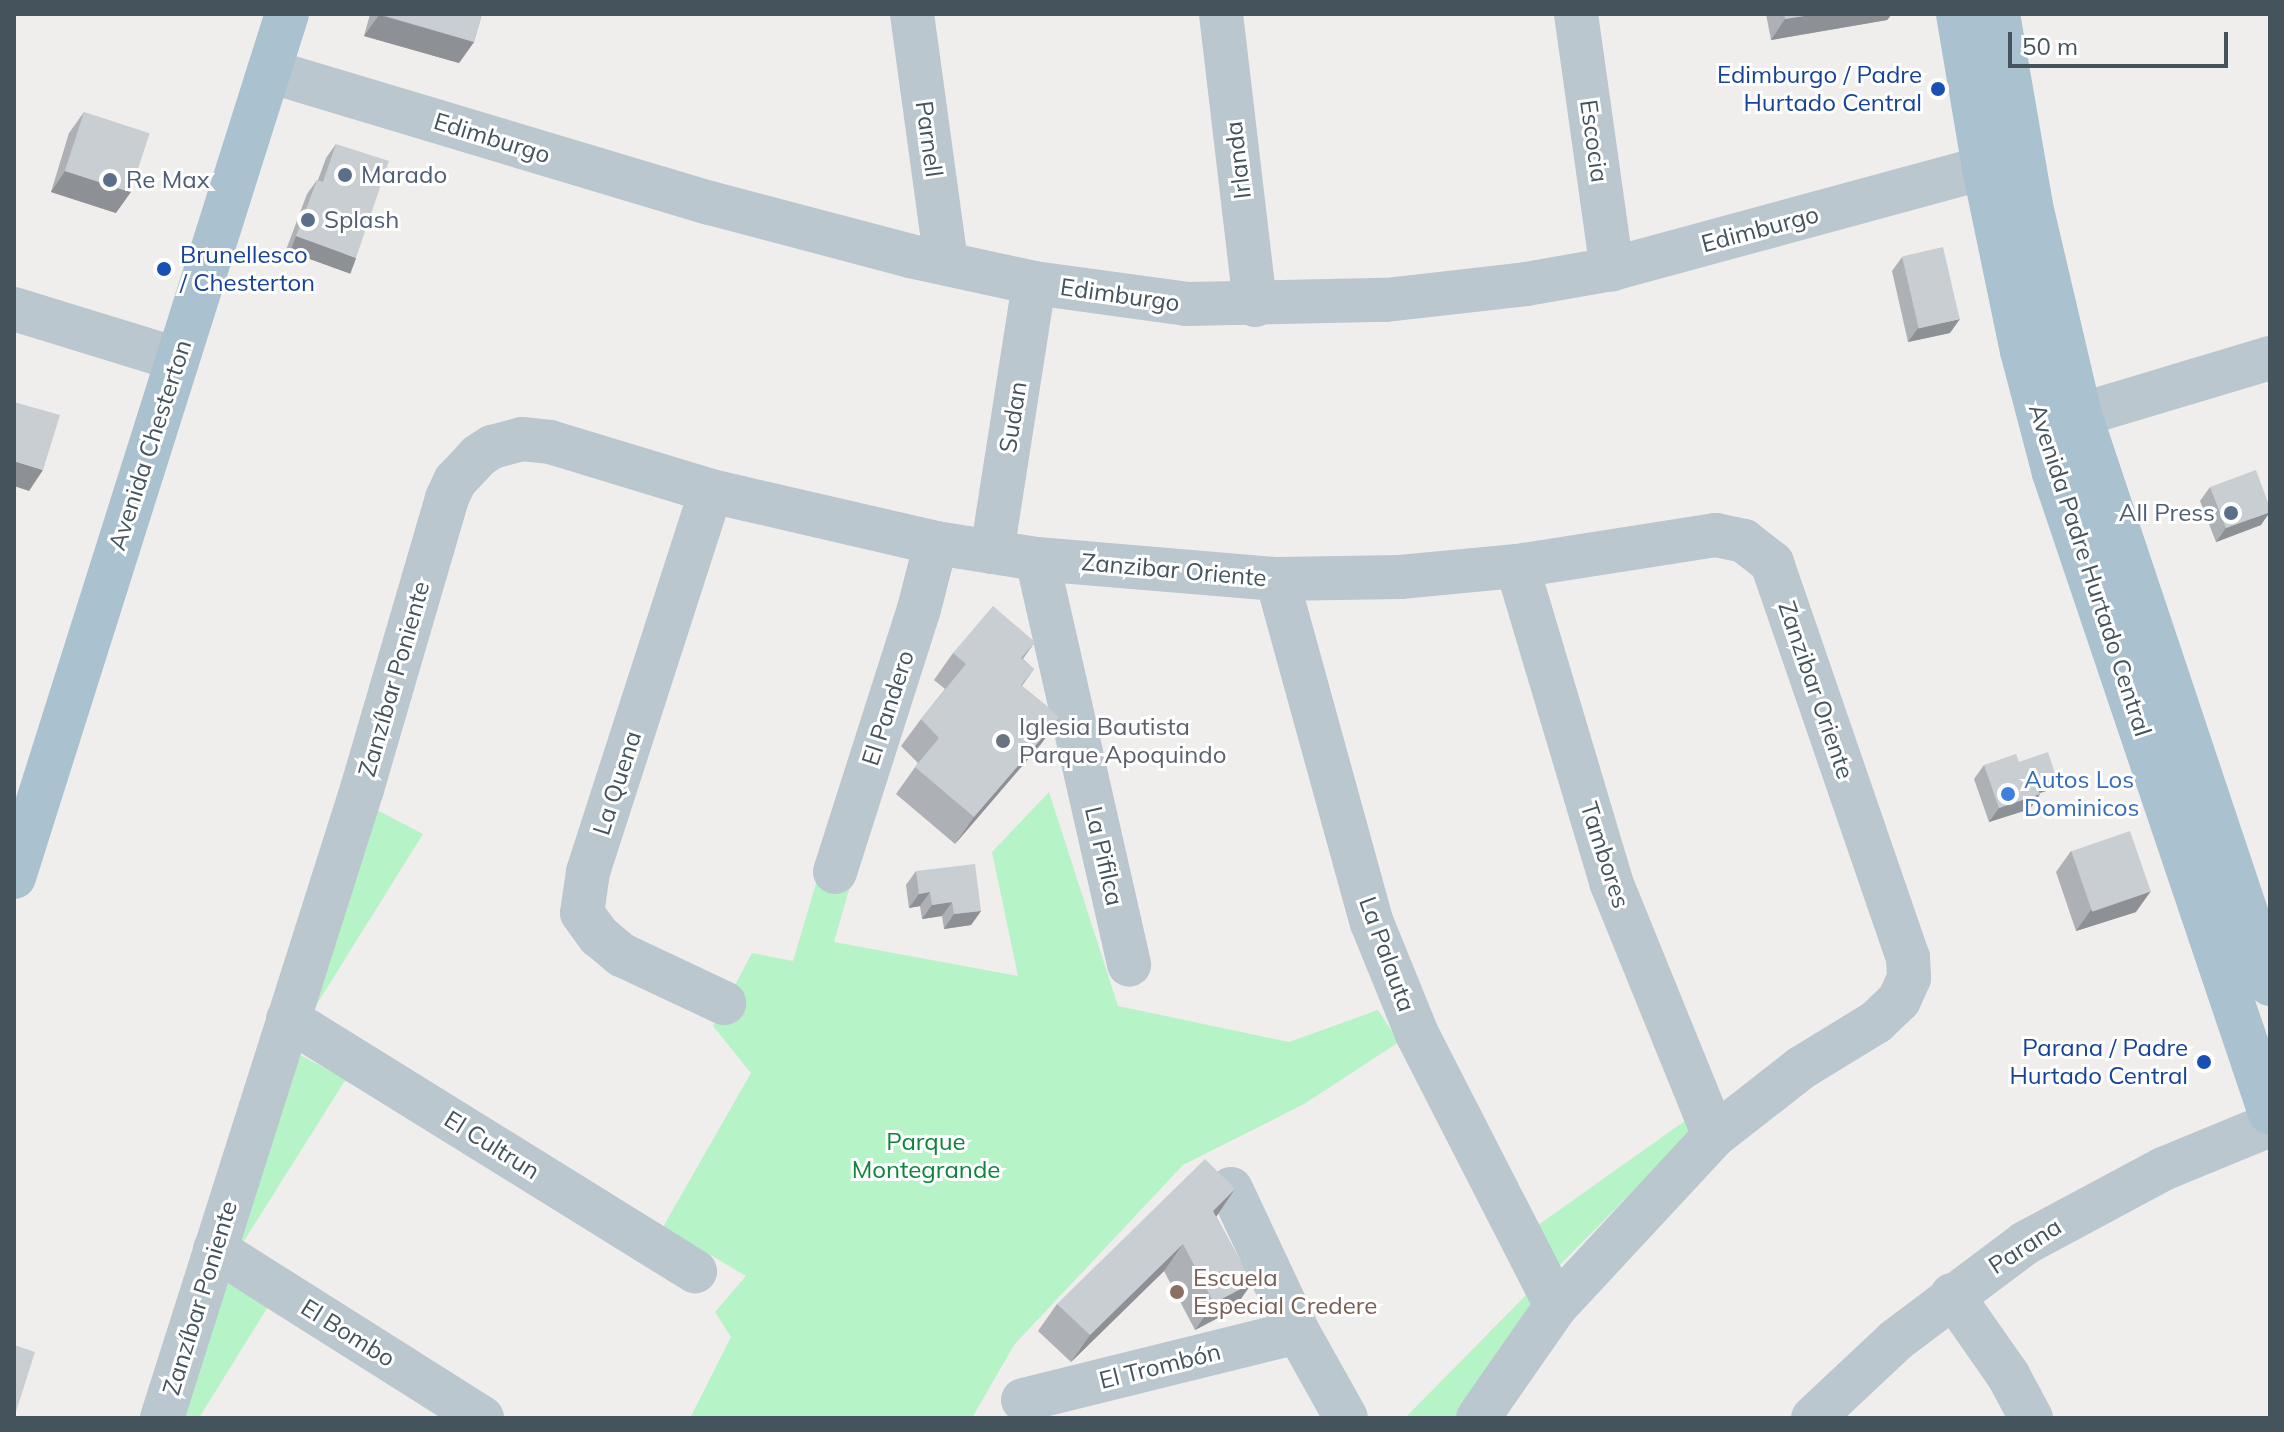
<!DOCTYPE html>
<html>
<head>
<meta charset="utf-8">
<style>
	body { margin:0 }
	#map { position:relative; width:2284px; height:1432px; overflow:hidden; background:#f0eded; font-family:Mulish,sans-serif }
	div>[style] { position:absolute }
	.green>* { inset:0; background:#b6f3c7 }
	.minor>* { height:44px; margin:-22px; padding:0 22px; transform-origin:22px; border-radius:22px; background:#bac7ce }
	.major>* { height:44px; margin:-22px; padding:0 22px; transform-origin:22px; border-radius:22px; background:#aac1cf }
	.wall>* { inset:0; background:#adb1b5 }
	.shaded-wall>* { inset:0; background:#8d9094; transform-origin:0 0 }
	.building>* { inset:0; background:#c9ced3; transform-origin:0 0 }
	.dots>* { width:22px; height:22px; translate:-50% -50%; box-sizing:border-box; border:4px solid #fff; border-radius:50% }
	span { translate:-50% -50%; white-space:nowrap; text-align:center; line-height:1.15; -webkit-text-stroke:6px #fff; paint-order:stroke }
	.transit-label { font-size:24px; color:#164399 }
	.right { translate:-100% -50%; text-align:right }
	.left { translate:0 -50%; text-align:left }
	.street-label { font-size:24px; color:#44535c }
	.service-label { font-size:24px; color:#4e5e75 }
	.worship-label { font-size:24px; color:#5b616d }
	.shop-label { font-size:24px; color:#366cbe }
	.park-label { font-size:24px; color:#0e843c }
	.education-label { font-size:24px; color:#785e54 }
	.frame { position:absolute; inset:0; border:16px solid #44535c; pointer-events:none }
	.scale { position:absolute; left:2008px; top:32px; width:220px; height:36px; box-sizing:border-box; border:4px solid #44535c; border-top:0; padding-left:10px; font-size:24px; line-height:28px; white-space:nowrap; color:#44535c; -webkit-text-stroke:6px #fff; paint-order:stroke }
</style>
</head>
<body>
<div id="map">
	<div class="green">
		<div style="clip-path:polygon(1049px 792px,1118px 1006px,1289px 1042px,1378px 1010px,1399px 1042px,1304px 1104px,1183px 1165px,1014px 1345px,972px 1418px,690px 1418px,731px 1337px,715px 1312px,746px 1276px,663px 1227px,751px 1073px,713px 1026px,752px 953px,793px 961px,821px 867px,852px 879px,834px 942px,1018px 976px,992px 852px)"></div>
		<div style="clip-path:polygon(377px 810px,423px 834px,315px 1007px)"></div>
		<div style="clip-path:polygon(300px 1055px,346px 1079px,237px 1252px)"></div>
		<div style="clip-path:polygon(1689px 1118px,1693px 1130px,1554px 1271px,1534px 1228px)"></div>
		<div style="clip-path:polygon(223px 1281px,269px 1305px,199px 1418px,180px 1418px)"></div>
		<div style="clip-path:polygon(1526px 1295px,1534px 1302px,1455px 1418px,1405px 1418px)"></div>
	</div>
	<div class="minor">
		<div style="left:912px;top:14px;width:251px;rotate:82.2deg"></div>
		<div style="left:1221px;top:14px;width:293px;rotate:83.3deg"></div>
		<div style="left:1576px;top:14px;width:258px;rotate:82deg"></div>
		<div style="left:269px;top:71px;width:460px;rotate:16.7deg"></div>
		<div style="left:710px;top:203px;width:207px;rotate:14.8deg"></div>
		<div style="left:910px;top:256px;width:127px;rotate:12.3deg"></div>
		<div style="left:1034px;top:283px;width:154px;rotate:7.8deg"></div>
		<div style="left:1187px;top:304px;width:199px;rotate:-1.2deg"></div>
		<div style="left:1386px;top:300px;width:141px;rotate:-6.5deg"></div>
		<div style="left:1526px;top:284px;width:87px;rotate:-9.9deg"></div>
		<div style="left:1612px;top:269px;width:385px;rotate:-15.2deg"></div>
		<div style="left:14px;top:309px;width:170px;rotate:17.1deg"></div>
		<div style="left:2080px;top:415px;width:198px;rotate:-16.7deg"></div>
		<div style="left:711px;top:491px;width:400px;rotate:107.9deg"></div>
		<div style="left:588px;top:872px;width:41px;rotate:98.3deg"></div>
		<div style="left:582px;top:913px;width:29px;rotate:54deg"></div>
		<div style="left:599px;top:936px;width:30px;rotate:40deg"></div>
		<div style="left:622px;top:955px;width:113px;rotate:25.2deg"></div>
		<div style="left:992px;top:552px;width:272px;rotate:-81.1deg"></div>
		<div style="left:1037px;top:559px;width:416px;rotate:77.2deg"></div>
		<div style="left:1517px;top:566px;width:330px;rotate:73.4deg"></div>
		<div style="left:1611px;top:882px;width:274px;rotate:67.9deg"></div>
		<div style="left:1277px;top:579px;width:357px;rotate:74.6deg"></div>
		<div style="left:1372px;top:923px;width:120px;rotate:67.9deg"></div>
		<div style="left:1417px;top:1034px;width:305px;rotate:62.9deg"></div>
		<div style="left:835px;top:872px;width:276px;rotate:-72.3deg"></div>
		<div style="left:919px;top:609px;width:68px;rotate:-75.6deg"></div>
		<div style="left:288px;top:1019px;width:479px;rotate:31.8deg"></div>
		<div style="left:1231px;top:1189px;width:158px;rotate:64.9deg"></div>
		<div style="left:1298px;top:1332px;width:98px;rotate:60.8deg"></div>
		<div style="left:215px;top:1249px;width:316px;rotate:32.3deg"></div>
		<div style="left:1952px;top:1295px;width:98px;rotate:55deg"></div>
		<div style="left:2008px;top:1375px;width:49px;rotate:61.9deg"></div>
		<div style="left:1023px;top:1400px;width:283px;rotate:-13.9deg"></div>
		<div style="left:162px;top:1418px;width:660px;rotate:-72.36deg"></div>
		<div style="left:362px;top:789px;width:303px;rotate:-73.7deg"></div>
		<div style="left:447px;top:498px;width:19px;rotate:-65deg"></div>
		<div style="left:455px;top:481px;width:34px;rotate:-47deg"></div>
		<div style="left:478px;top:456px;width:17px;rotate:-33deg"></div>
		<div style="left:492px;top:447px;width:31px;rotate:-15deg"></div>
		<div style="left:522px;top:439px;width:28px;rotate:6deg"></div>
		<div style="left:550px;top:442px;width:168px;rotate:16.9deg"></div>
		<div style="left:711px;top:491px;width:231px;rotate:13deg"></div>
		<div style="left:936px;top:543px;width:102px;rotate:9deg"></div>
		<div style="left:1037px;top:559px;width:241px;rotate:4.8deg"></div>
		<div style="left:1277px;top:579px;width:123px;rotate:-0.9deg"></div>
		<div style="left:1400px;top:577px;width:118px;rotate:-5.4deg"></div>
		<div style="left:1517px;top:566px;width:201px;rotate:-8.9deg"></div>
		<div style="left:1716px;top:535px;width:29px;rotate:12deg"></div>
		<div style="left:1744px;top:541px;width:36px;rotate:38deg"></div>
		<div style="left:1772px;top:563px;width:417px;rotate:71deg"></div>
		<div style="left:1908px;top:957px;width:21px;rotate:87deg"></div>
		<div style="left:1909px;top:978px;width:24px;rotate:114deg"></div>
		<div style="left:1899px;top:1000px;width:32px;rotate:136deg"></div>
		<div style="left:1876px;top:1022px;width:88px;rotate:148.5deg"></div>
		<div style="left:1801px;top:1068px;width:110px;rotate:142deg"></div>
		<div style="left:1714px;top:1136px;width:232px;rotate:132.9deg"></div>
		<div style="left:1556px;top:1306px;width:136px;rotate:124.9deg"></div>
		<div style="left:1813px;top:1418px;width:114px;rotate:-43.2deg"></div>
		<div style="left:1896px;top:1340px;width:161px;rotate:-36.9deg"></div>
		<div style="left:2025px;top:1243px;width:157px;rotate:-28.2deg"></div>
		<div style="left:2163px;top:1169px;width:116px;rotate:-22.4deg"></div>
	</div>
	<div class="major">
		<div style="left:1958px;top:14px;width:156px;rotate:80.4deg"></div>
		<div style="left:1984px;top:168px;width:187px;rotate:78.3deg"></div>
		<div style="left:2022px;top:351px;width:126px;rotate:75.3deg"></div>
		<div style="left:2054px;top:473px;width:675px;rotate:71.35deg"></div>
		<div style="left:1998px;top:14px;width:195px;rotate:80.2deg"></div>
		<div style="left:2031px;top:206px;width:215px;rotate:76.8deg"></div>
		<div style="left:2080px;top:415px;width:600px;rotate:71.53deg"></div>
		<div style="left:14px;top:877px;width:905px;rotate:-72.45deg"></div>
	</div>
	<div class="wall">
		<div style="clip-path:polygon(370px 14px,482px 14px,474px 42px,459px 63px,364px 36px)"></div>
		<div style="clip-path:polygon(1766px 14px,1892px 14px,1887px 20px,1771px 40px)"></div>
		<div style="clip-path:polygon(84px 112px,116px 213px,51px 192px,69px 133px)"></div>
		<div style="clip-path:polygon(336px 144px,346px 272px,286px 250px,307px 194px,317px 180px,318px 180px,326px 158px)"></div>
		<div style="clip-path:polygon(1902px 257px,1950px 333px,1908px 342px,1892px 271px)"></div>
		<div style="clip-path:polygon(2210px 487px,2261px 525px,2216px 542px,2200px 501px)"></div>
		<div style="clip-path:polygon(1035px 642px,1023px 659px,1034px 669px,1022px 686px,1060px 717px,1041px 744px,955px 844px,896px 794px,918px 763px,901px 746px,921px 719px,945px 689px,934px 680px,953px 653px)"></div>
		<div style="clip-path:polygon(2019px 762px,2046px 791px,2040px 793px,2040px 794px,2030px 809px,1989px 822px,1974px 779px,1984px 765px)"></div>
		<div style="clip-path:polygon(2071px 851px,2136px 912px,2076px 931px,2056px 872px)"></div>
		<div style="clip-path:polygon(916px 871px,981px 911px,971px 925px,944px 929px,942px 916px,922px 919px,920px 906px,909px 908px,906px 885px)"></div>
		<div style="clip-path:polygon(1235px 1189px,1216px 1216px,1252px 1283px,1233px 1310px,1195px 1330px,1164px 1271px,1071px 1362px,1038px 1331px,1057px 1304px)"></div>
	</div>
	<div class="shaded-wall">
		<div style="clip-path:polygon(1817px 14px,1892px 14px,1887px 20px,1771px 40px,1785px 19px)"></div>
		<div style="clip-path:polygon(379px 15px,474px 42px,459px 63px,364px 36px)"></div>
		<div style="clip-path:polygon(65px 171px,131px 192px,116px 213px,51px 192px)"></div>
		<div style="left:296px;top:236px;width:64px;height:17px;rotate:20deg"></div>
		<div style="clip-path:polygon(1960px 319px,1950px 333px,1908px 342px,1918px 328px)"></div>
		<div style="clip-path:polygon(14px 461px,43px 470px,29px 491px,14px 486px)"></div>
		<div style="clip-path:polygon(2270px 512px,2261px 525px,2216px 542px,2226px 528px)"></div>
		<div style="clip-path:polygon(1060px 717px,1041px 744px,955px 844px,974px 817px)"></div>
		<div style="clip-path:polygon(2056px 777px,2046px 791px,2026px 797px,2036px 783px)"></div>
		<div style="clip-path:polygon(2040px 794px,2030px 809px,1989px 822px,1999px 808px)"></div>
		<div style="clip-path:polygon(2151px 891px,2136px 912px,2076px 931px,2091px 910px)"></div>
		<div style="clip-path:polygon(930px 892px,920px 906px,909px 908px,919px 894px)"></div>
		<div style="clip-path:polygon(952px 902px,942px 916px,922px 919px,932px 905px)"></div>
		<div style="clip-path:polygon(981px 911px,971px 925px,944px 929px,954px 914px)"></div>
		<div style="clip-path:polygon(1235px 1189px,1216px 1217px,1213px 1211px)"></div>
		<div style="clip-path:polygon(1183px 1244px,1164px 1271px,1071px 1362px,1090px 1335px)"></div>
		<div style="clip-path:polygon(1252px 1283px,1233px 1310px,1195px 1330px,1214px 1303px)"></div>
	</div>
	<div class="building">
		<div style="clip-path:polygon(379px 14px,482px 14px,474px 42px)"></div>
		<div style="clip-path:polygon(1784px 14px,1817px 14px,1785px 19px)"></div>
		<div style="left:84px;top:112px;width:69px;height:62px;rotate:18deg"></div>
		<div style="clip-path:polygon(336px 144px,389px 161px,356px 258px,296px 236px,317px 180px,323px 182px)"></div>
		<div style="left:1943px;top:247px;width:74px;height:42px;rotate:77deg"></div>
		<div style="clip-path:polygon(14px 402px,60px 415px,43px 470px,14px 461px)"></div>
		<div style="clip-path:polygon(2256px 470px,2270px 508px,2270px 512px,2226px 528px,2210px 487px)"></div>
		<div style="clip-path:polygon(993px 606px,1035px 642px,1021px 658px,1034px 669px,1021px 685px,1060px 717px,974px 817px,915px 767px,939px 738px,921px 719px,966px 664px,953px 653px)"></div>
		<div style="clip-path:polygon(2048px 752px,2056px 777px,2036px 783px,2040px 794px,1999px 808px,1984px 765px,2016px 754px,2019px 762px)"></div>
		<div style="left:2130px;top:831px;width:64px;height:62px;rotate:71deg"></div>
		<div style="clip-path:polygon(975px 864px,981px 911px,954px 914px,952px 902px,932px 905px,930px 892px,919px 894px,916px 871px)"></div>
		<div style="clip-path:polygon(1205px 1159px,1235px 1189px,1213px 1211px,1252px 1283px,1214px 1303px,1183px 1244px,1090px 1335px,1057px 1304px)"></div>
		<div style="clip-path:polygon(14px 1345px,35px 1352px,14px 1418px)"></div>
	</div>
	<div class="dots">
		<div style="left:1938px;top:89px;background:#1a4fb4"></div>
		<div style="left:345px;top:175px;background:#5c6f8a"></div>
		<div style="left:110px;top:180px;background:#5c6f8a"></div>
		<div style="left:308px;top:220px;background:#5c6f8a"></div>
		<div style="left:164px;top:269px;background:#1a4fb4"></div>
		<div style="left:2231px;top:513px;background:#5c6f8a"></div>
		<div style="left:1003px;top:741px;background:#6b7280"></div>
		<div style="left:2008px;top:794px;background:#3f7fe0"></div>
		<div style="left:2204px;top:1062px;background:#1a4fb4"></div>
		<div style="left:1177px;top:1292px;background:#8d6e63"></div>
	</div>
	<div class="transit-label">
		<span class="right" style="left:1922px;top:89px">Edimburgo / Padre<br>Hurtado Central</span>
		<span class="left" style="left:180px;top:269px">Brunellesco<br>/ Chesterton</span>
		<span class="right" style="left:2188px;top:1062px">Parana / Padre<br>Hurtado Central</span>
	</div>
	<div class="street-label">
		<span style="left:492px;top:138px;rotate:17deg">Edimburgo</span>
		<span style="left:929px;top:139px;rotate:82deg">Parnell</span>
		<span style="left:1594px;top:141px;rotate:82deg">Escocia</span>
		<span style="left:1238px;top:160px;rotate:-97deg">Irlanda</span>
		<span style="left:1760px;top:229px;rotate:-15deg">Edimburgo</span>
		<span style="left:1120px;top:295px;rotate:8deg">Edimburgo</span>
		<span style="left:1013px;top:417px;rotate:-81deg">Sudan</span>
		<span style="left:150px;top:445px;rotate:-72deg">Avenida Chesterton</span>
		<span style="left:1174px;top:570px;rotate:5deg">Zanzibar Oriente</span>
		<span style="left:2090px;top:570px;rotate:72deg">Avenida Padre Hurtado Central</span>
		<span style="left:394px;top:679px;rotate:-74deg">Zanzíbar Poniente</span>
		<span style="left:1816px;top:690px;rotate:71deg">Zanzibar Oriente</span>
		<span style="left:888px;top:708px;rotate:-72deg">El Pandero</span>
		<span style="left:617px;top:783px;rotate:-72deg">La Quena</span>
		<span style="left:1605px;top:855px;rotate:72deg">Tambores</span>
		<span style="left:1104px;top:856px;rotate:77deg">La Pifilca</span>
		<span style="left:1387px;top:954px;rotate:70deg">La Palauta</span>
		<span style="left:492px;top:1145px;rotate:32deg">El Cultrun</span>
		<span style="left:2025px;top:1246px;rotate:-33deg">Parana</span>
		<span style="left:200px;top:1298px;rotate:-73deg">Zanzíbar Poniente</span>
		<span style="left:348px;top:1333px;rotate:32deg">El Bombo</span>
		<span style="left:1160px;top:1366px;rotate:-14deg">El Trombón</span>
	</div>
	<div class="service-label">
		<span class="left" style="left:361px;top:175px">Marado</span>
		<span class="left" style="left:126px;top:180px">Re Max</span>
		<span class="left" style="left:324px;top:220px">Splash</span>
		<span class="right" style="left:2215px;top:513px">All Press</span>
	</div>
	<div class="worship-label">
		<span class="left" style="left:1019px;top:741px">Iglesia Bautista<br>Parque Apoquindo</span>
	</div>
	<div class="shop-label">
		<span class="left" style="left:2024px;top:794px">Autos Los<br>Dominicos</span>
	</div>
	<div class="park-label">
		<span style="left:926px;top:1156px">Parque<br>Montegrande</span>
	</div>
	<div class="education-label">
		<span class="left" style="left:1193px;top:1292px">Escuela<br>Especial Credere</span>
	</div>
	<div class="frame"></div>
	<div class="scale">50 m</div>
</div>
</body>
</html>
